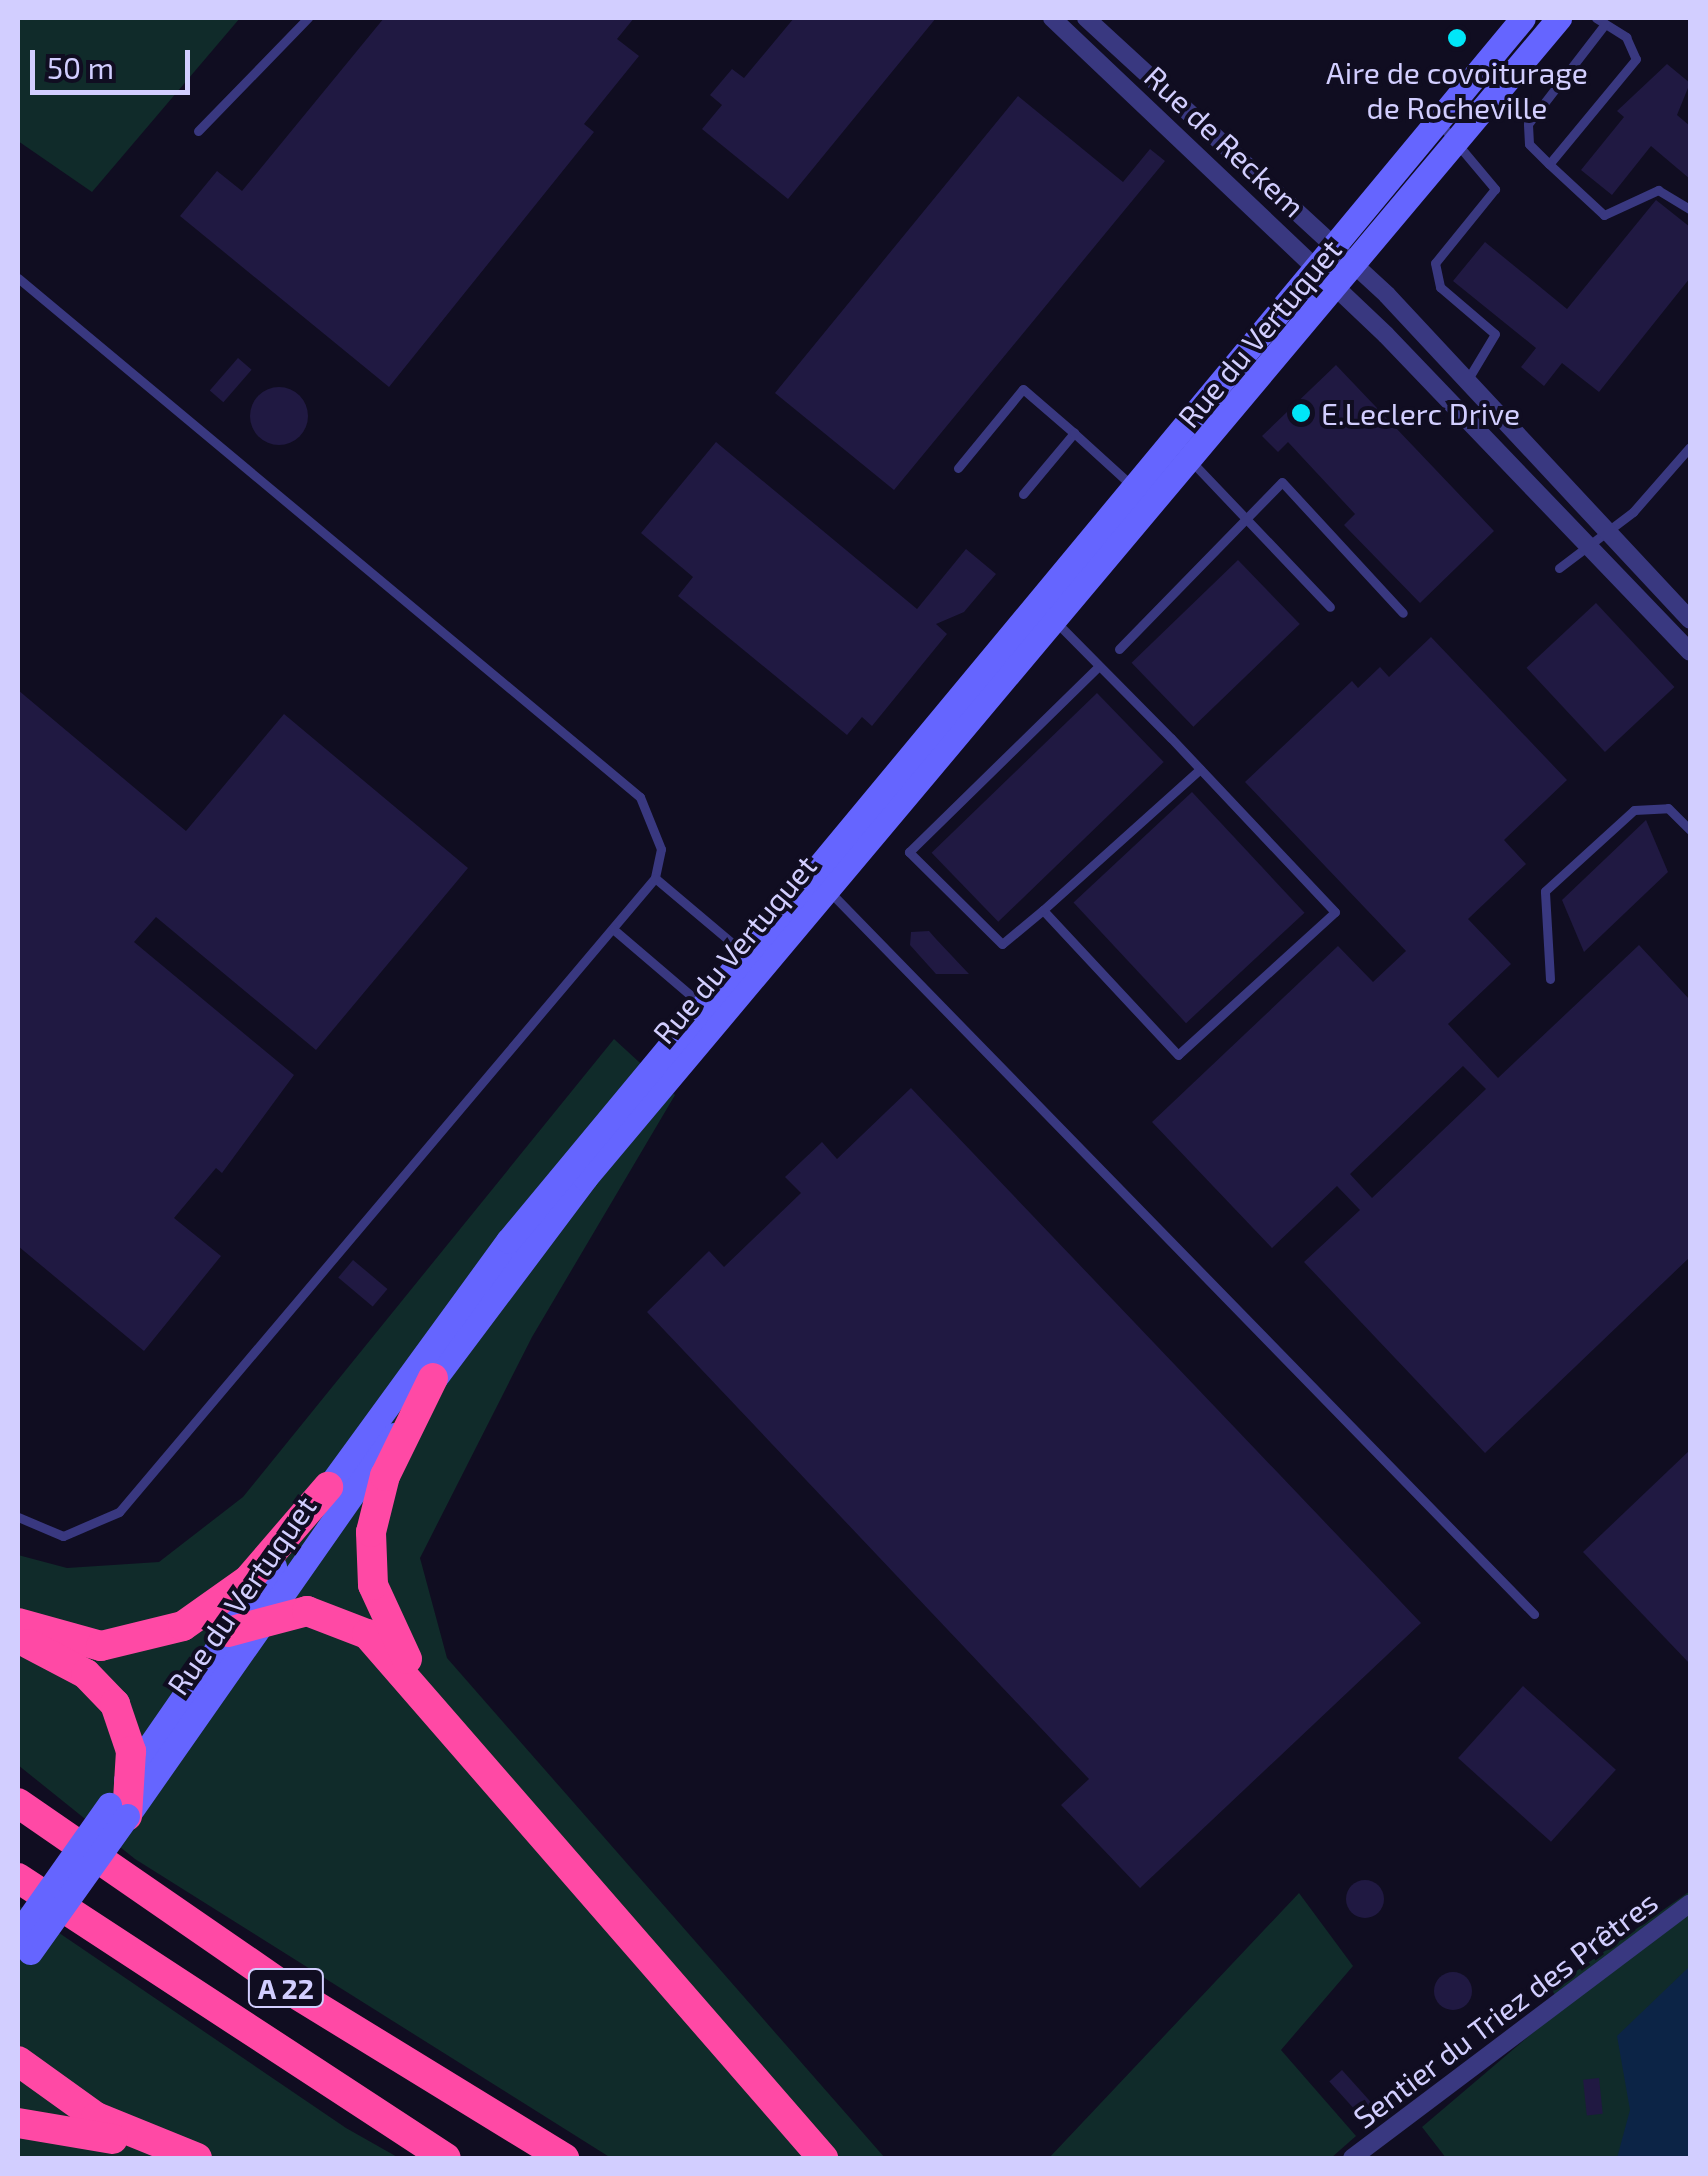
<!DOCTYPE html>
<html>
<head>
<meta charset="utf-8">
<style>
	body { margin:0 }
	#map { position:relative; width:1708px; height:2176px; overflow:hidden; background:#100d21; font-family:"Exo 2",sans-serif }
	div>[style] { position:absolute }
	.green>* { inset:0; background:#102b2a }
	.water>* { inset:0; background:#0c2446 }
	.building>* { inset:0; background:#201942; transform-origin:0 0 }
	.round { border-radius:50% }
	.lane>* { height:9px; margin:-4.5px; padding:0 4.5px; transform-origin:4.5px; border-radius:4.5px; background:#393880 }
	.street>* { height:18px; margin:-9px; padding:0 9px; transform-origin:9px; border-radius:9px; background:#393880 }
	.secondary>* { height:25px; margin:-12.5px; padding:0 12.5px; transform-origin:12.5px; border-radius:12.5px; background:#6565ff }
	.highway>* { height:30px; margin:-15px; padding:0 15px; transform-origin:15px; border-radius:15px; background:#ff49a5 }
	.secondary-bridge>* { height:25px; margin:-12.5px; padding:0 12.5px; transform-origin:12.5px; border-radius:12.5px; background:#6565ff }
	.dots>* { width:28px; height:28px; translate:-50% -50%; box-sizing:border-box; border:5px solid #100d21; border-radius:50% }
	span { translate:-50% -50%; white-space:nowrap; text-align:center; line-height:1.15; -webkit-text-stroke:8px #100d21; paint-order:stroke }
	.shield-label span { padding:2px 8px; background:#100d21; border:2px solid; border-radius:8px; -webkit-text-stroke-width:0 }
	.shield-label { font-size:28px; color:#d2ceff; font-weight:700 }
	.poi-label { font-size:30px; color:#d2ceff }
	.left { translate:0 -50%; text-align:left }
	.street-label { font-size:30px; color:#d2ceff }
	.frame { position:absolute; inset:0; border:20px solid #d2ceff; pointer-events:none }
	.scale { position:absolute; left:30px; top:50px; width:160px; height:45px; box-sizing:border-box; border:5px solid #d2ceff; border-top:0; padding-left:12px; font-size:30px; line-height:35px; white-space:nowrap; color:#d2ceff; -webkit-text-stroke:8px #100d21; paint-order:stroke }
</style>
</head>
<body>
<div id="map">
	<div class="green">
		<div style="clip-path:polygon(18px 18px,240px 18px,92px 192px,18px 141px)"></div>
		<div style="clip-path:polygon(614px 1039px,675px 1095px,532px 1337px,420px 1558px,447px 1658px,885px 2158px,611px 2158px,135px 1859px,18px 1765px,18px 1555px,67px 1568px,159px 1562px,243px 1497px)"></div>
		<div style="clip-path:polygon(1690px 1891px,1690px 2158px,1446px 2158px,1422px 2127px,1563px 2007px,1551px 1989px)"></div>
		<div style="clip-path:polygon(1299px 1893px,1353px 1966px,1281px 2050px,1356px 2136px,1331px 2158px,1049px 2158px)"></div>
		<div style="clip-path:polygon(18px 1905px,346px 2128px,399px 2158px,18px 2158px)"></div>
	</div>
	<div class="water">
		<div style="clip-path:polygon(1689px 1967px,1690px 2158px,1617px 2158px,1630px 2110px,1617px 2036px)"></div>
	</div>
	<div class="building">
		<div style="clip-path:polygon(384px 18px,634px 18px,617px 39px,639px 56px,584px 124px,594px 132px,389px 387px,180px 216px,217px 171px,242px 191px)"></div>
		<div style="clip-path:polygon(794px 18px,936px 18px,788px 199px,702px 129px,722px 105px,710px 95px,732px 69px,744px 78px)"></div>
		<div style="clip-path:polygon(1667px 64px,1690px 83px,1677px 115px,1690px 126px,1690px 179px,1651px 146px,1612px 195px,1581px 170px,1624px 117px,1617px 111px)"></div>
		<div style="clip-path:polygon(1018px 96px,1123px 182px,1150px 149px,1165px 161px,894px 490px,775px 393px)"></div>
		<div style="clip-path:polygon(1656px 200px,1690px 227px,1690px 278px,1599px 392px,1562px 363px,1544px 386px,1521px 367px,1536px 348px,1453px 281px,1485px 242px,1567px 309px)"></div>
		<div style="left:238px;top:358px;width:18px;height:43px;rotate:41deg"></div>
		<div style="clip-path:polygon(1336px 365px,1494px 531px,1420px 603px,1344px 525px,1355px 514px,1288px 442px,1278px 452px,1262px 436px)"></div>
		<div class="round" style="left:250px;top:387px;width:58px;height:58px"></div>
		<div style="clip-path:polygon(716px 442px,917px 609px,966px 549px,996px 574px,964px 612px,936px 624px,947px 634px,872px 726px,862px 717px,847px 735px,678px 596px,693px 577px,641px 533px)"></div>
		<div style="left:1238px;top:560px;width:89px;height:148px;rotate:46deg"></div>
		<div style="left:1596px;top:603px;width:115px;height:95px;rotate:47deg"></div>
		<div style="clip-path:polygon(evenodd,1431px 637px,1567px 780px,1504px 840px,1526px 864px,1468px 919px,1511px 964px,1448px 1024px,1498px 1078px,1639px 945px,1690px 1000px,1690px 1257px,1485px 1453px,1304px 1262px,1360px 1210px,1337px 1186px,1272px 1248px,1152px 1122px,1338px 946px,1373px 982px,1406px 951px,1245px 782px,1352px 681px,1358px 688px,1380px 667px,1389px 677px,1431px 637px,1463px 1066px,1486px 1089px,1372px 1198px,1350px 1174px,1463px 1066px)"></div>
		<div style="clip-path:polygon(18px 690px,186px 831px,284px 714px,468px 868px,316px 1050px,156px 917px,134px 942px,294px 1075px,222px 1173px,216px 1168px,174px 1218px,221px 1256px,144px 1351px,18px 1246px)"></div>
		<div style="left:1097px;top:693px;width:96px;height:230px;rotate:46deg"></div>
		<div style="left:1192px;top:792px;width:165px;height:162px;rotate:47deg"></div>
		<div style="clip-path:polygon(1646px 820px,1668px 872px,1584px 952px,1562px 900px)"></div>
		<div style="clip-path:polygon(929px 931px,936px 939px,969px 974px,936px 974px,910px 945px,911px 932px)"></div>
		<div style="clip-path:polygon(911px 1088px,1421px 1623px,1140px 1888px,1061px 1805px,1089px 1779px,647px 1312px,709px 1251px,724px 1267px,801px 1193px,785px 1177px,822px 1142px,837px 1159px)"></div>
		<div style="left:353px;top:1260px;width:45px;height:23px;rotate:40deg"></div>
		<div style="clip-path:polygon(1690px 1450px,1690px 1664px,1583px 1552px)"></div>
		<div style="left:1523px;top:1686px;width:125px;height:97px;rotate:42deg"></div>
		<div class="round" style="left:1346px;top:1880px;width:38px;height:38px"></div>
		<div class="round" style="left:1434px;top:1972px;width:38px;height:38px"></div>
		<div style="left:1342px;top:2070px;width:47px;height:17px;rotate:48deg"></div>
		<div style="left:1599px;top:2078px;width:36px;height:16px;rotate:84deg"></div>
	</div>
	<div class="lane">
		<div style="left:1596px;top:18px;width:36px;rotate:32deg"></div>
		<div style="left:1626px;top:37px;width:24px;rotate:66deg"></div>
		<div style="left:1636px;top:59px;width:136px;rotate:129.6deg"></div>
		<div style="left:1549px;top:164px;width:75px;rotate:42.8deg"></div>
		<div style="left:1604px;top:215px;width:60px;rotate:-24.8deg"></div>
		<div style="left:1658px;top:190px;width:37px;rotate:31deg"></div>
		<div style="left:1438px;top:121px;width:89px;rotate:50deg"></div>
		<div style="left:1495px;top:189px;width:95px;rotate:129deg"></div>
		<div style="left:1435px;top:263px;width:25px;rotate:78deg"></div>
		<div style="left:1440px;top:287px;width:72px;rotate:40.5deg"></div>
		<div style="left:1495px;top:334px;width:52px;rotate:121deg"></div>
		<div style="left:198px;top:131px;width:158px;rotate:-45.8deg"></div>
		<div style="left:1549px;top:164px;width:28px;rotate:-135deg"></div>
		<div style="left:1529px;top:144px;width:20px;rotate:-93deg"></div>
		<div style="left:1528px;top:124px;width:126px;rotate:-52.4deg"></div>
		<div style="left:18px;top:278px;width:810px;rotate:39.84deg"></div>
		<div style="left:640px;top:797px;width:56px;rotate:68deg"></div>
		<div style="left:661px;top:849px;width:30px;rotate:102deg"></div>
		<div style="left:655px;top:878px;width:830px;rotate:130.21deg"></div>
		<div style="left:119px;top:1512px;width:61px;rotate:156.8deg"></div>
		<div style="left:63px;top:1536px;width:49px;rotate:-157.1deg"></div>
		<div style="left:1192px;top:462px;width:200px;rotate:46.4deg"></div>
		<div style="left:958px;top:468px;width:102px;rotate:-50.6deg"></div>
		<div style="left:1023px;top:389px;width:67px;rotate:40.8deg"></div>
		<div style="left:1023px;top:494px;width:80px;rotate:-50.1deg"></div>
		<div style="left:1074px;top:433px;width:76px;rotate:42.3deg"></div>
		<div style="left:1559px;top:568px;width:93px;rotate:-37.1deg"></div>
		<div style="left:1633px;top:512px;width:86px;rotate:-48.8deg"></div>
		<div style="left:1057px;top:623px;width:162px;rotate:45.3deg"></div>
		<div style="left:1171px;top:738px;width:239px;rotate:46.7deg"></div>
		<div style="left:1335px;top:912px;width:212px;rotate:137.7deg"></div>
		<div style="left:1178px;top:1055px;width:198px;rotate:-133deg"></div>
		<div style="left:1043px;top:910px;width:53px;rotate:140.3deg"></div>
		<div style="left:1002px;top:944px;width:131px;rotate:-135.3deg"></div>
		<div style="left:909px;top:852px;width:266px;rotate:-44.4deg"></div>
		<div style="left:1119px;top:649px;width:233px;rotate:-45.7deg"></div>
		<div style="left:1282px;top:482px;width:178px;rotate:47.3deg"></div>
		<div style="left:655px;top:878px;width:115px;rotate:40.1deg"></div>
		<div style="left:829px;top:891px;width:1010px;rotate:45.72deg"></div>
		<div style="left:1043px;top:910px;width:211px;rotate:-41.9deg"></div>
		<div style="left:613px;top:929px;width:117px;rotate:40.5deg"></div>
		<div style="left:1550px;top:979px;width:88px;rotate:-93.3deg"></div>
		<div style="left:1545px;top:891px;width:120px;rotate:-42.3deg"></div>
		<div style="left:1634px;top:810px;width:34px;rotate:-3deg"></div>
		<div style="left:1668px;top:808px;width:31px;rotate:45deg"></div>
	</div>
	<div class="street">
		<div style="left:1052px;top:18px;width:460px;rotate:43.5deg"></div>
		<div style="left:1386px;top:335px;width:439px;rotate:46.2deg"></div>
		<div style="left:1086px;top:18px;width:409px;rotate:42.6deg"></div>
		<div style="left:1387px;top:295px;width:444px;rotate:47deg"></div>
		<div style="left:1352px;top:2158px;width:423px;rotate:-37deg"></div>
	</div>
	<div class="secondary">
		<div style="left:423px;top:1394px;width:270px;rotate:-53.1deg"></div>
		<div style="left:585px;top:1178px;width:1515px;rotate:-49.98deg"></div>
		<div style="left:319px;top:1500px;width:321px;rotate:-53.9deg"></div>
		<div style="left:508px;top:1241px;width:1589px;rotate:-50.31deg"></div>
		<div style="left:126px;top:1780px;width:260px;rotate:-55.3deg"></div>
		<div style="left:127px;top:1816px;width:465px;rotate:-55deg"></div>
	</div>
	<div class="highway">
		<div style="left:18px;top:1623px;width:86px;rotate:15.5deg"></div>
		<div style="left:101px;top:1646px;width:84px;rotate:-13.7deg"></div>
		<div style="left:183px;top:1626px;width:80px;rotate:-35.3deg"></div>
		<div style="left:248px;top:1580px;width:123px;rotate:-49.3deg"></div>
		<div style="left:228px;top:1632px;width:82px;rotate:-14.9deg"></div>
		<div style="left:307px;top:1611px;width:64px;rotate:21deg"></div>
		<div style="left:367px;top:1634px;width:695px;rotate:48.97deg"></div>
		<div style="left:29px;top:1644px;width:64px;rotate:27.8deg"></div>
		<div style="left:86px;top:1674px;width:42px;rotate:46deg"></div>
		<div style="left:115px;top:1704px;width:50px;rotate:71.2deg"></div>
		<div style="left:131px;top:1751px;width:65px;rotate:93.5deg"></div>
		<div style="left:407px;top:1659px;width:81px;rotate:-114.7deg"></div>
		<div style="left:373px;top:1585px;width:53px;rotate:-92.2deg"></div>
		<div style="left:371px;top:1532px;width:58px;rotate:-76deg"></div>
		<div style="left:385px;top:1476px;width:109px;rotate:-63.9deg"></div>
		<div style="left:18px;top:1803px;width:328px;rotate:34.6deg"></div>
		<div style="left:288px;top:1989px;width:324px;rotate:31.5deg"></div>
		<div style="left:18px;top:1878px;width:511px;rotate:33.19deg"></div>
		<div style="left:18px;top:2061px;width:96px;rotate:35.7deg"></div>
		<div style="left:96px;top:2117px;width:109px;rotate:22.1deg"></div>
		<div style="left:18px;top:2123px;width:96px;rotate:9.6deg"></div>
	</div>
	<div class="secondary-bridge">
		<div style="left:18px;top:1934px;width:158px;rotate:-54.8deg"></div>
		<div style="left:30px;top:1952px;width:167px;rotate:-54.5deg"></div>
	</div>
	<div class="dots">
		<div style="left:1457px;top:38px;background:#00e6f8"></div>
		<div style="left:1301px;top:413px;background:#00e6f8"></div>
	</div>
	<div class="shield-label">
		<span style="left:286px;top:1988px">A 22</span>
	</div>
	<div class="poi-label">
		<span style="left:1457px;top:89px">Aire de covoiturage<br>de Rocheville</span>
		<span class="left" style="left:1321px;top:413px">E.Leclerc Drive</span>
	</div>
	<div class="street-label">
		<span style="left:1225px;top:141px;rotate:43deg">Rue de Reckem</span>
		<span style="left:1259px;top:333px;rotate:-50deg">Rue du Vertuquet</span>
		<span style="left:734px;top:949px;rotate:-50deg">Rue du Vertuquet</span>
		<span style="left:241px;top:1595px;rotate:-55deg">Rue du Vertuquet</span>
		<span style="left:1505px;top:2009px;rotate:-37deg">Sentier du Triez des Prêtres</span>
	</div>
	<div class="frame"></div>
	<div class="scale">50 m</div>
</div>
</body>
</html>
